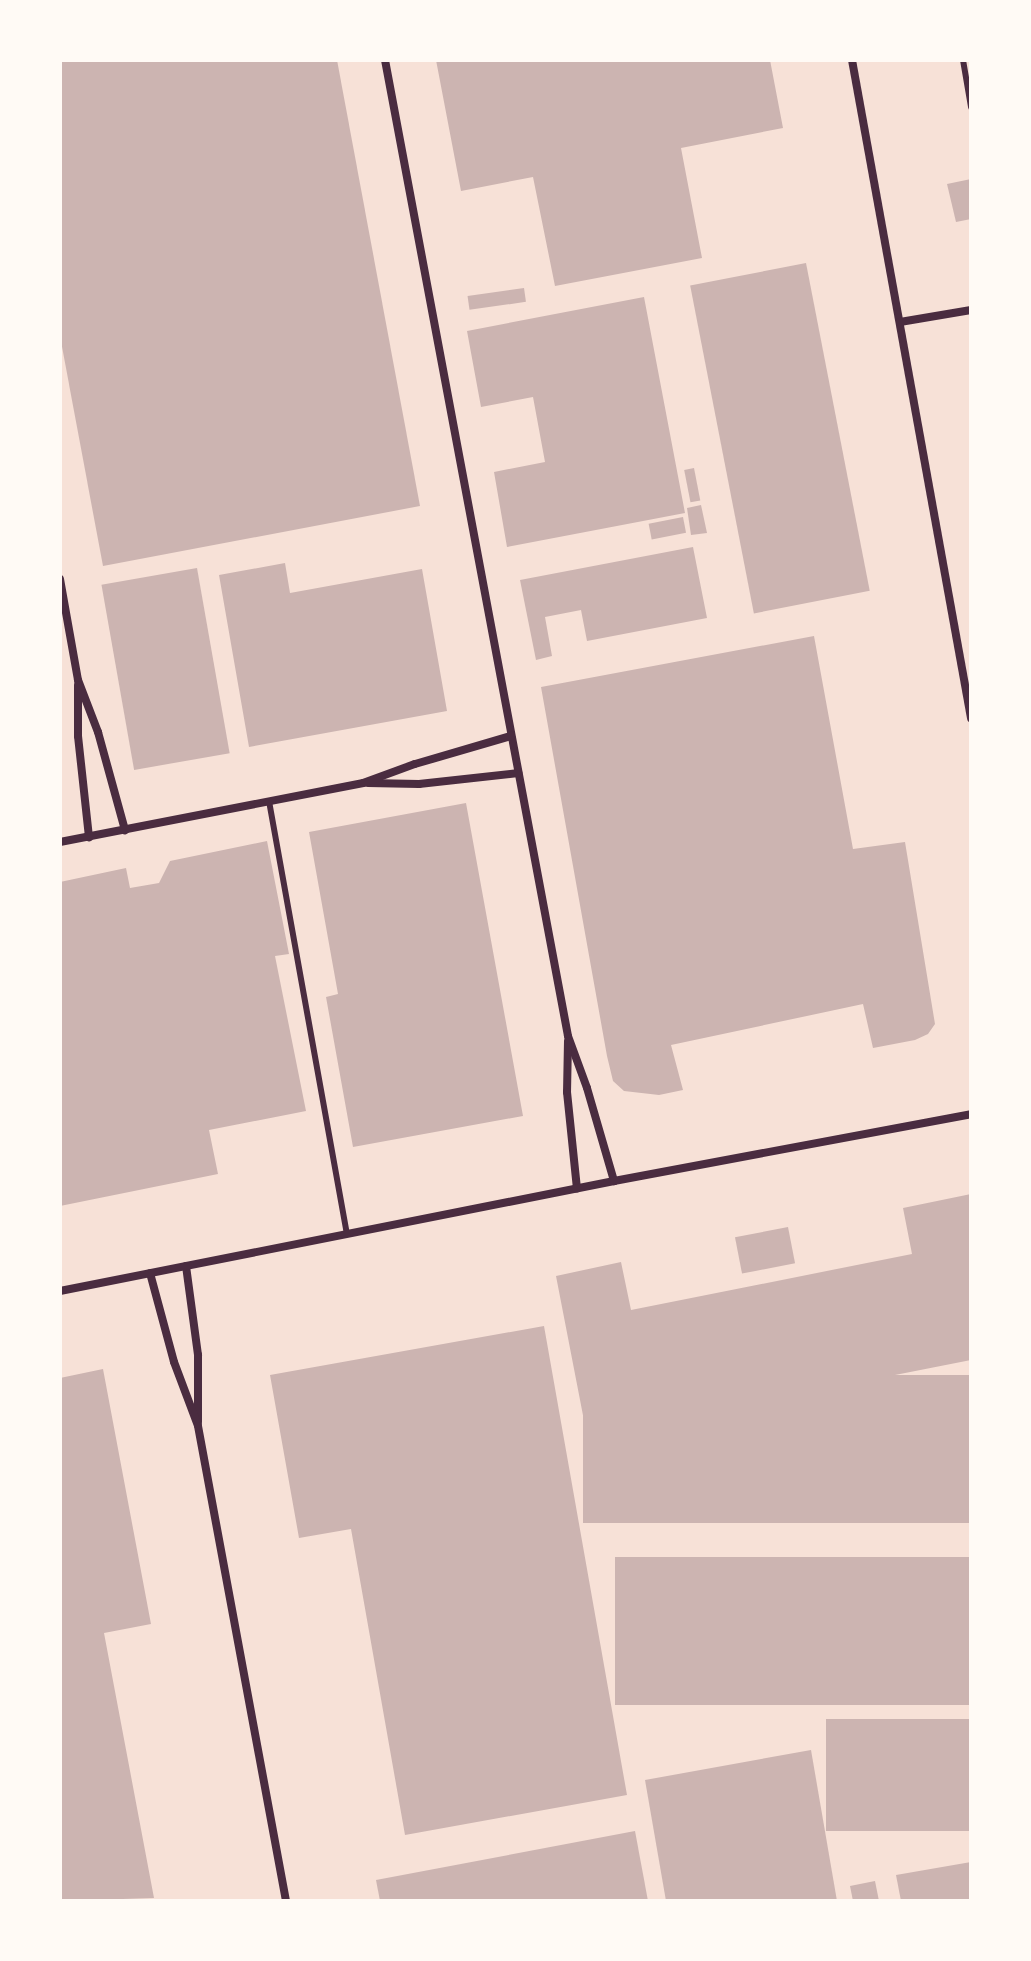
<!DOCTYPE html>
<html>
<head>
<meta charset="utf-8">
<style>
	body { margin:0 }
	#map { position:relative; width:1031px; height:1961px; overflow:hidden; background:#f7e1d7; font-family:"Archivo Narrow",sans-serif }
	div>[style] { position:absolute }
	.building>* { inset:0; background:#ccb4b1; transform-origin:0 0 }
	.service>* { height:6px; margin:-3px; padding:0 3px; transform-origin:3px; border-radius:3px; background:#4a2c40 }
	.minor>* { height:8px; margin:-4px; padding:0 4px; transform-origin:4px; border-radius:4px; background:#4a2c40 }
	span { translate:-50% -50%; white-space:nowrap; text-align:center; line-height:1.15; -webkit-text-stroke:8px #fffaf5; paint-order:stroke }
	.frame { position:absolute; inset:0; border:62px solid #fffaf5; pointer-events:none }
</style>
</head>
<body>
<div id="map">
	<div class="building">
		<div style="clip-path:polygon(60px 60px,337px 60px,420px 506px,103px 566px,60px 336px)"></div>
		<div style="clip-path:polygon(436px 60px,770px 60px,783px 128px,681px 148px,702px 258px,555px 286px,533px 177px,461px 191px)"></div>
		<div style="clip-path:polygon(971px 179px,971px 219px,956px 222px,947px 184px)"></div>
		<div style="left:806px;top:263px;width:334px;height:118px;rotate:79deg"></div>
		<div style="left:524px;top:288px;width:14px;height:57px;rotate:82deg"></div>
		<div style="clip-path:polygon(644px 297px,685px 513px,507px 547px,494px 472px,545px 462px,533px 397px,481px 407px,467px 331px)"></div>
		<div style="left:694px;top:468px;width:33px;height:10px;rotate:79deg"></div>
		<div style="clip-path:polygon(701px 505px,707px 533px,691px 535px,687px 508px)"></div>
		<div style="left:683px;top:517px;width:16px;height:35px;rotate:79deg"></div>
		<div style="clip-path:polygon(693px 547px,707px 618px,587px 641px,581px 610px,545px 617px,552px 656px,536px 660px,520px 580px)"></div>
		<div style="clip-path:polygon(285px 563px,290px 593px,422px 569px,447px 711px,249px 747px,219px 575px)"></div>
		<div style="left:197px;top:568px;width:188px;height:97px;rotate:80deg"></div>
		<div style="clip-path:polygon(814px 636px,853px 849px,905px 842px,935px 1024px,928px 1034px,915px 1040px,873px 1048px,863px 1004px,671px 1045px,683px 1090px,659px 1095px,624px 1091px,613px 1081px,607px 1056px,541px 687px)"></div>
		<div style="clip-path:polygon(466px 803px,523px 1116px,353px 1147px,326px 997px,338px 994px,309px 832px)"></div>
		<div style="clip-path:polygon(267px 841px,289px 954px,275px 956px,306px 1111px,209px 1130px,218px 1174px,60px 1206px,60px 882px,126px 868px,130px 888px,159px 883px,170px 861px)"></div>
		<div style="clip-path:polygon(971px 1194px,971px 1360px,587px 1436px,556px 1276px,621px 1262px,631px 1310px,912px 1254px,903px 1208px)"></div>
		<div style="left:788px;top:1227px;width:37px;height:54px;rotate:79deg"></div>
		<div style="clip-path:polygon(544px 1326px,627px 1795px,405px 1835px,351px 1529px,299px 1538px,270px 1375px)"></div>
		<div style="clip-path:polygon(103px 1369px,151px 1624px,104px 1633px,154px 1898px,60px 1901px,60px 1378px)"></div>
		<div style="left:971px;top:1375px;width:148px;height:388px;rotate:90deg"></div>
		<div style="left:971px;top:1557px;width:148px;height:356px;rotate:90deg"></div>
		<div style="left:971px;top:1719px;width:112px;height:145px;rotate:90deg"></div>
		<div style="clip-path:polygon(811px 1750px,837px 1901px,666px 1901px,645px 1780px)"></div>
		<div style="clip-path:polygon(635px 1831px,648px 1901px,380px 1901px,376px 1880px)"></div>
		<div style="clip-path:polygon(971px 1862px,971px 1901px,901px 1901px,896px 1875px)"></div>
		<div style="clip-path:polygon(875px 1881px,879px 1901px,853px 1901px,850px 1886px)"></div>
	</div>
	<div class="service">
		<div style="left:963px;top:60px;width:48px;rotate:80.3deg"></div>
		<div style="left:269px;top:801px;width:440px;rotate:79.8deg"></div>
	</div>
	<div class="minor">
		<div style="left:385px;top:60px;width:993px;rotate:79.38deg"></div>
		<div style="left:568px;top:1036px;width:55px;rotate:69.9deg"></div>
		<div style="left:587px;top:1088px;width:97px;rotate:73.8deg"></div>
		<div style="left:852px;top:60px;width:669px;rotate:79.75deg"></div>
		<div style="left:900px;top:322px;width:72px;rotate:-9.6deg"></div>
		<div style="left:60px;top:579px;width:103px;rotate:79.9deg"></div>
		<div style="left:78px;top:680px;width:56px;rotate:69deg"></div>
		<div style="left:98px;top:732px;width:102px;rotate:74.6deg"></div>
		<div style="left:78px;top:685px;width:51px;rotate:90deg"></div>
		<div style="left:78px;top:736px;width:102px;rotate:83.8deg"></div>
		<div style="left:368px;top:783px;width:51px;rotate:1.1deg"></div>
		<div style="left:419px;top:784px;width:100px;rotate:-6.3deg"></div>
		<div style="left:60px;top:842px;width:309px;rotate:-11deg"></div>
		<div style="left:363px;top:783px;width:55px;rotate:-20.1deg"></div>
		<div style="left:415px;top:764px;width:100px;rotate:-16.3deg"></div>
		<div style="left:568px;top:1041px;width:51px;rotate:91.1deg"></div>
		<div style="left:567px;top:1092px;width:97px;rotate:84.1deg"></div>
		<div style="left:186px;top:1266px;width:90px;rotate:82.3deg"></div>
		<div style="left:198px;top:1355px;width:67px;rotate:90deg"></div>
		<div style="left:150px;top:1273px;width:92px;rotate:74.9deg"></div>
		<div style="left:174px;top:1362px;width:68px;rotate:69.4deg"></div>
		<div style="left:198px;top:1426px;width:483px;rotate:79.5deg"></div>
		<div style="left:60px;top:1291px;width:565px;rotate:-11.23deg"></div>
		<div style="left:614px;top:1181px;width:363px;rotate:-10.6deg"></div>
	</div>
	<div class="frame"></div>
</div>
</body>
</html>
